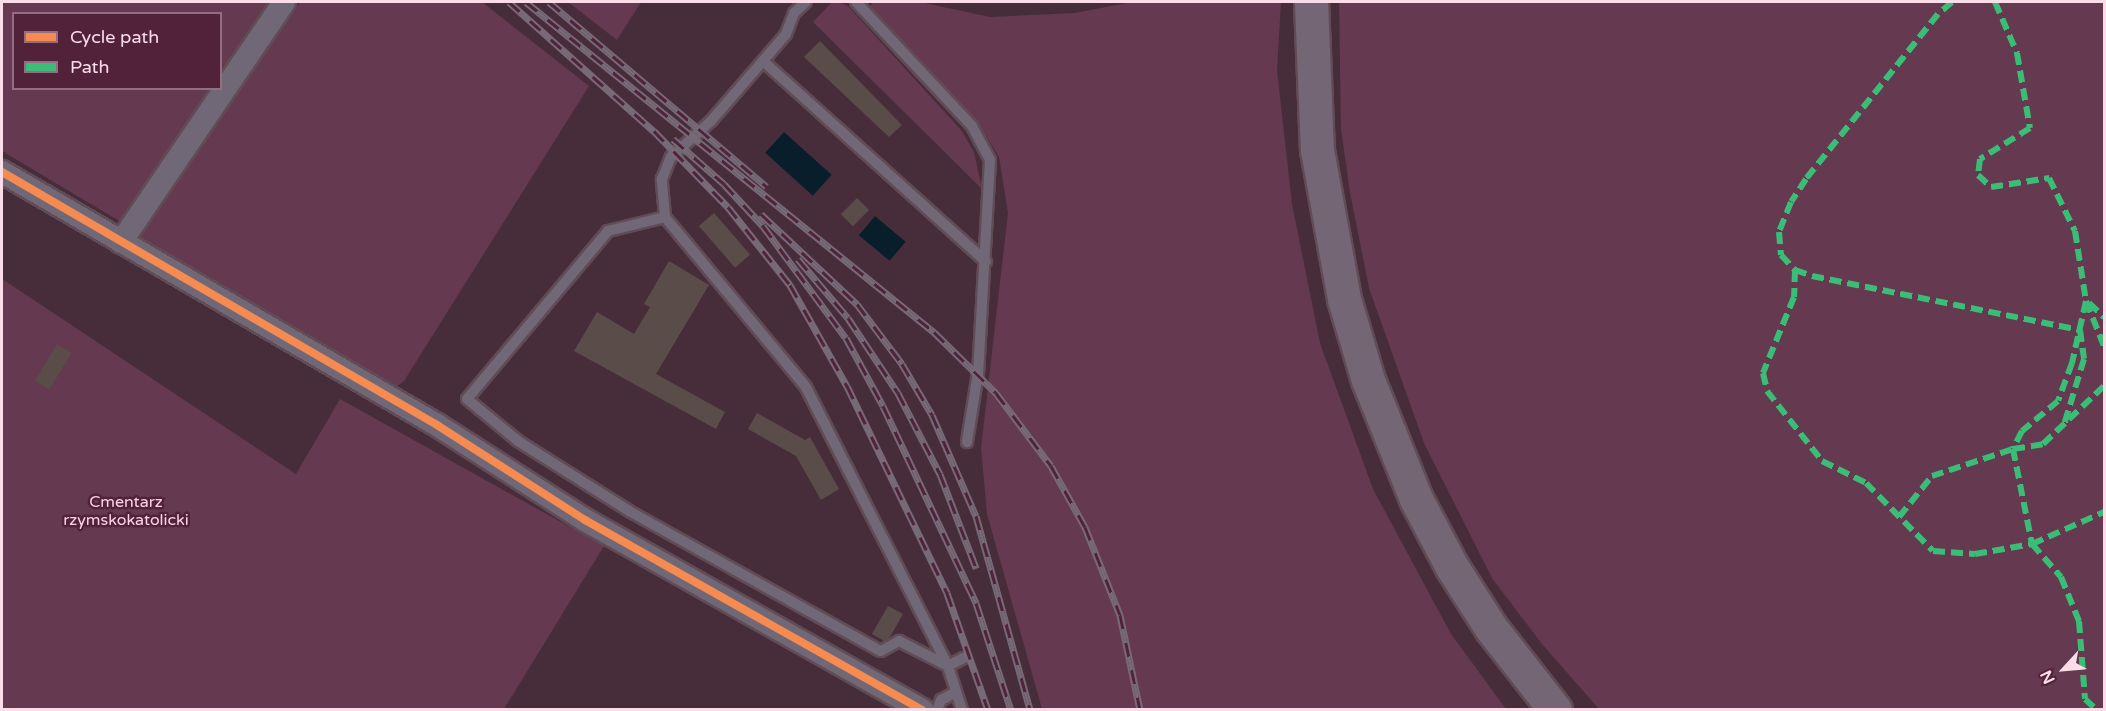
<!DOCTYPE html>
<html>
<head>
<meta charset="utf-8">
<style>
	body { margin:0 }
	#map { position:relative; width:2106px; height:711px; overflow:hidden; background:#472d3a; font-family:"Varela Round",sans-serif }
	div>[style] { position:absolute }
	.green>* { inset:0; background:#65394f }
	.water>* { inset:0; background:#081f2b; transform-origin:0 0 }
	.building>* { inset:0; background:#5a4c48; transform-origin:0 0 }
	.roads { filter:drop-shadow(2px 0 #614c56) drop-shadow(-2px 0 #614c56) drop-shadow(0 2px #614c56) drop-shadow(0 -2px #614c56) }
	.service>* { height:10px; margin:-5px; padding:0 5px; transform-origin:5px; border-radius:5px; background:#716877 }
	.minor>* { height:22px; margin:-11px; padding:0 11px; transform-origin:11px; border-radius:11px; background:#716877 }
	.primary>* { height:33px; margin:-16.5px; padding:0 16.5px; transform-origin:16.5px; border-radius:16.5px; background:#756676 }
	.rail>* { height:7px; margin-top:-3.5px; transform-origin:0; background:repeating-linear-gradient(90deg,#52223b 0 14px,#776a77 0 28px); box-sizing:border-box; border-block:2px solid #776a77 }
	.quiet>* { height:6px; margin-top:-3px; transform-origin:0; background:repeating-linear-gradient(90deg,#3abd76 0 12px,transparent 0 18px) }
	.cycleway>* { height:8px; margin:-4px; padding:0 4px; transform-origin:4px; border-radius:4px; background:#f68b52 }
	span { translate:-50% -50%; white-space:nowrap; text-align:center; line-height:1.15; -webkit-text-stroke:5px #52223b; paint-order:stroke }
	.park-label { font-size:16px; color:#fcd2e5 }
	.frame { position:absolute; inset:0; border:3px solid #fbdce9; pointer-events:none }
	.legend { position:absolute; left:12px; top:12px; width:210px; height:78px; box-sizing:border-box; background:#52223b; border:2px solid #966c81; margin:0; padding:8px 10px; list-style:none; font-size:18px; color:#fbdce9 }
	.legend li { display:flex; align-items:center; gap:12px; height:30px }
	.legend b { width:30px; border:2px solid #966c81 }
	.north { position:absolute; left:2034px; top:639px; width:60px; height:60px; -webkit-text-stroke:4px #52223b; paint-order:stroke; rotate:244deg; font-size:16px; font-weight:700; line-height:24px; text-align:center; color:#fbdce9 }
	.north::after { content:''; display:block; margin:auto; width:21px; height:27px; background:#fbdce9; clip-path:polygon(50% 0,100% 100%,50% 72%,0 100%) }
</style>
</head>
<body>
<div id="map">
	<div class="green">
		<div style="clip-path:polygon(2px 2px,268px 2px,221px 72px,220px 14px,14px 14px,14px 88px,210px 89px,121px 222px,2px 151px)"></div>
		<div style="clip-path:polygon(300px 2px,482px 2px,589px 86px,404px 381px,396px 387px,132px 242px)"></div>
		<div style="clip-path:polygon(568px 2px,641px 2px,617px 40px)"></div>
		<div style="clip-path:polygon(839px 2px,848px 6px,961px 130px,974px 152px,982px 189px,813px 22px,831px 3px)"></div>
		<div style="clip-path:polygon(873px 2px,920px 2px,990px 17px,1075px 13px,1132px 2px,1281px 2px,1277px 70px,1292px 204px,1320px 343px,1373px 489px,1451px 634px,1506px 709px,1042px 709px,987px 514px,981px 448px,1008px 213px,999px 157px,977px 121px,870px 7px)"></div>
		<div style="clip-path:polygon(1339px 2px,2104px 2px,2104px 709px,1599px 709px,1542px 644px,1492px 578px,1424px 443px,1369px 288px,1350px 193px,1341px 129px)"></div>
		<div style="clip-path:polygon(2px 279px,296px 474px,340px 399px,604px 546px,504px 709px,2px 709px)"></div>
	</div>
	<div class="water">
		<div style="left:784px;top:132px;width:64px;height:28px;rotate:42deg"></div>
		<div style="left:875px;top:216px;width:40px;height:25px;rotate:40deg"></div>
	</div>
	<div class="building">
		<div style="clip-path:polygon(820px 41px,902px 125px,889px 137px,804px 57px)"></div>
		<div style="left:857px;top:198px;width:17px;height:23px;rotate:45deg"></div>
		<div style="left:714px;top:213px;width:55px;height:20px;rotate:49deg"></div>
		<div style="clip-path:polygon(669px 261px,709px 285px,656px 374px,725px 412px,716px 429px,574px 351px,597px 312px,634px 334px,650px 307px,644px 304px)"></div>
		<div style="left:57px;top:344px;width:17px;height:43px;rotate:31deg"></div>
		<div style="clip-path:polygon(757px 413px,805px 440px,810px 437px,839px 489px,821px 500px,796px 456px,748px 429px)"></div>
		<div style="clip-path:polygon(888px 606px,903px 614px,890px 637px,884px 641px,872px 634px)"></div>
	</div>
	<div class="roads">
		<div class="service">
			<div style="left:856px;top:2px;width:170px;rotate:46.9deg"></div>
			<div style="left:972px;top:126px;width:38px;rotate:62deg"></div>
			<div style="left:990px;top:160px;width:213px;rotate:93.2deg"></div>
			<div style="left:978px;top:373px;width:70px;rotate:99.1deg"></div>
			<div style="left:763px;top:61px;width:300px;rotate:42deg"></div>
			<div style="left:665px;top:217px;width:59px;rotate:166.2deg"></div>
			<div style="left:608px;top:231px;width:219px;rotate:130deg"></div>
			<div style="left:467px;top:399px;width:66px;rotate:39.5deg"></div>
			<div style="left:518px;top:441px;width:131px;rotate:32.2deg"></div>
			<div style="left:629px;top:511px;width:288px;rotate:29.1deg"></div>
			<div style="left:881px;top:651px;width:21px;rotate:-29deg"></div>
			<div style="left:899px;top:641px;width:55px;rotate:27deg"></div>
			<div style="left:948px;top:666px;width:313px;rotate:-117deg"></div>
			<div style="left:806px;top:387px;width:221px;rotate:-129.7deg"></div>
			<div style="left:665px;top:217px;width:38px;rotate:-95deg"></div>
			<div style="left:662px;top:179px;width:24px;rotate:-68deg"></div>
			<div style="left:671px;top:157px;width:54px;rotate:-42deg"></div>
			<div style="left:711px;top:121px;width:115px;rotate:-49.2deg"></div>
			<div style="left:786px;top:34px;width:22px;rotate:-69deg"></div>
			<div style="left:794px;top:13px;width:16px;rotate:-43deg"></div>
			<div style="left:937px;top:710px;width:11px;rotate:-68deg"></div>
			<div style="left:941px;top:700px;width:17px;rotate:-28deg"></div>
			<div style="left:962px;top:710px;width:46px;rotate:-107.7deg"></div>
			<div style="left:948px;top:666px;width:18px;rotate:-27deg"></div>
		</div>
		<div class="minor">
			<div style="left:2px;top:172px;width:503px;rotate:30.18deg"></div>
			<div style="left:437px;top:425px;width:176px;rotate:32.7deg"></div>
			<div style="left:585px;top:520px;width:387px;rotate:29.4deg"></div>
			<div style="left:121px;top:242px;width:290px;rotate:-55.8deg"></div>
		</div>
		<div class="primary">
			<div style="left:1311px;top:2px;width:148px;rotate:87.7deg"></div>
			<div style="left:1317px;top:150px;width:151px;rotate:79.7deg"></div>
			<div style="left:1344px;top:299px;width:84px;rotate:73.5deg"></div>
			<div style="left:1368px;top:380px;width:128px;rotate:68deg"></div>
			<div style="left:1416px;top:499px;width:77px;rotate:62.1deg"></div>
			<div style="left:1452px;top:567px;width:72px;rotate:57.4deg"></div>
			<div style="left:1491px;top:628px;width:104px;rotate:52deg"></div>
		</div>
	</div>
	<div class="rail">
		<div style="left:509px;top:2px;width:194px;rotate:41.7deg"></div>
		<div style="left:654px;top:131px;width:106px;rotate:45.8deg"></div>
		<div style="left:728px;top:207px;width:100px;rotate:51.5deg"></div>
		<div style="left:790px;top:285px;width:116px;rotate:60.6deg"></div>
		<div style="left:847px;top:386px;width:230px;rotate:64.2deg"></div>
		<div style="left:947px;top:593px;width:124px;rotate:70.7deg"></div>
		<div style="left:526px;top:2px;width:525px;rotate:38.97deg"></div>
		<div style="left:934px;top:332px;width:87px;rotate:44.5deg"></div>
		<div style="left:996px;top:393px;width:91px;rotate:53deg"></div>
		<div style="left:1051px;top:466px;width:70px;rotate:60.9deg"></div>
		<div style="left:1085px;top:527px;width:95px;rotate:68.3deg"></div>
		<div style="left:1120px;top:615px;width:97px;rotate:78.1deg"></div>
		<div style="left:549px;top:2px;width:285px;rotate:40.3deg"></div>
		<div style="left:673px;top:139px;width:68px;rotate:41.4deg"></div>
		<div style="left:724px;top:184px;width:57px;rotate:47.1deg"></div>
		<div style="left:763px;top:226px;width:139px;rotate:53.5deg"></div>
		<div style="left:846px;top:338px;width:77px;rotate:61.4deg"></div>
		<div style="left:883px;top:406px;width:218px;rotate:64.7deg"></div>
		<div style="left:976px;top:603px;width:113px;rotate:71.9deg"></div>
		<div style="left:761px;top:214px;width:132px;rotate:43.2deg"></div>
		<div style="left:857px;top:304px;width:75px;rotate:53.1deg"></div>
		<div style="left:902px;top:364px;width:59px;rotate:59.5deg"></div>
		<div style="left:932px;top:415px;width:110px;rotate:66.5deg"></div>
		<div style="left:976px;top:516px;width:201px;rotate:74.4deg"></div>
		<div style="left:798px;top:259px;width:77px;rotate:49.7deg"></div>
		<div style="left:848px;top:318px;width:90px;rotate:56.3deg"></div>
		<div style="left:898px;top:393px;width:91px;rotate:62.6deg"></div>
		<div style="left:940px;top:474px;width:101px;rotate:69deg"></div>
	</div>
	<div class="quiet">
		<div style="left:1952px;top:2px;width:18px;rotate:139deg"></div>
		<div style="left:1938px;top:14px;width:211px;rotate:128.7deg"></div>
		<div style="left:1806px;top:179px;width:27px;rotate:123deg"></div>
		<div style="left:1791px;top:202px;width:32px;rotate:112deg"></div>
		<div style="left:1779px;top:232px;width:23px;rotate:85deg"></div>
		<div style="left:1781px;top:255px;width:21px;rotate:47deg"></div>
		<div style="left:1795px;top:270px;width:18px;rotate:19deg"></div>
		<div style="left:1812px;top:276px;width:273px;rotate:11.4deg"></div>
		<div style="left:2080px;top:330px;width:29px;rotate:82deg"></div>
		<div style="left:2084px;top:359px;width:72px;rotate:106.9deg"></div>
		<div style="left:1995px;top:2px;width:56px;rotate:66.7deg"></div>
		<div style="left:2017px;top:53px;width:76px;rotate:80.2deg"></div>
		<div style="left:2030px;top:128px;width:59px;rotate:148.2deg"></div>
		<div style="left:1980px;top:159px;width:16px;rotate:97deg"></div>
		<div style="left:1978px;top:175px;width:18px;rotate:43deg"></div>
		<div style="left:1991px;top:187px;width:59px;rotate:-8.8deg"></div>
		<div style="left:2049px;top:178px;width:59px;rotate:63.9deg"></div>
		<div style="left:2075px;top:231px;width:71px;rotate:81.1deg"></div>
		<div style="left:2086px;top:301px;width:64px;rotate:102.7deg"></div>
		<div style="left:2072px;top:363px;width:40px;rotate:110.2deg"></div>
		<div style="left:2058px;top:401px;width:47px;rotate:140.2deg"></div>
		<div style="left:2022px;top:431px;width:20px;rotate:117deg"></div>
		<div style="left:2013px;top:449px;width:97px;rotate:78.7deg"></div>
		<div style="left:2032px;top:544px;width:44px;rotate:48.7deg"></div>
		<div style="left:2061px;top:577px;width:48px;rotate:67.8deg"></div>
		<div style="left:2079px;top:621px;width:78px;rotate:85.6deg"></div>
		<div style="left:2085px;top:699px;width:16px;rotate:43deg"></div>
		<div style="left:1795px;top:270px;width:27px;rotate:92deg"></div>
		<div style="left:1794px;top:297px;width:82px;rotate:112.2deg"></div>
		<div style="left:1763px;top:373px;width:18px;rotate:77deg"></div>
		<div style="left:1767px;top:391px;width:89px;rotate:51.8deg"></div>
		<div style="left:1822px;top:461px;width:49px;rotate:26.6deg"></div>
		<div style="left:1866px;top:483px;width:95px;rotate:45.4deg"></div>
		<div style="left:1933px;top:551px;width:42px;rotate:4.1deg"></div>
		<div style="left:1975px;top:554px;width:58px;rotate:-10deg"></div>
		<div style="left:2032px;top:544px;width:79px;rotate:-24deg"></div>
		<div style="left:2086px;top:301px;width:48px;rotate:68.2deg"></div>
		<div style="left:2089px;top:303px;width:21px;rotate:43deg"></div>
		<div style="left:1899px;top:517px;width:53px;rotate:-51.2deg"></div>
		<div style="left:1932px;top:476px;width:85px;rotate:-18.4deg"></div>
		<div style="left:2013px;top:449px;width:30px;rotate:-9deg"></div>
		<div style="left:2043px;top:444px;width:84px;rotate:-43.6deg"></div>
	</div>
	<div class="cycleway">
		<div style="left:2px;top:172px;width:503px;rotate:30.18deg"></div>
		<div style="left:437px;top:425px;width:176px;rotate:32.7deg"></div>
		<div style="left:585px;top:520px;width:387px;rotate:29.4deg"></div>
	</div>
	<div class="park-label">
		<span style="left:126px;top:511px">Cmentarz<br>rzymskokatolicki</span>
	</div>
	<div class="frame"></div>
	<ul class="legend">
	<li><b style="height:8px;background:#f68b52"></b>Cycle path</li>
	<li><b style="height:8px;background:#3abd76"></b>Path</li>
	</ul>
	<div class="north">N</div>
</div>
</body>
</html>
